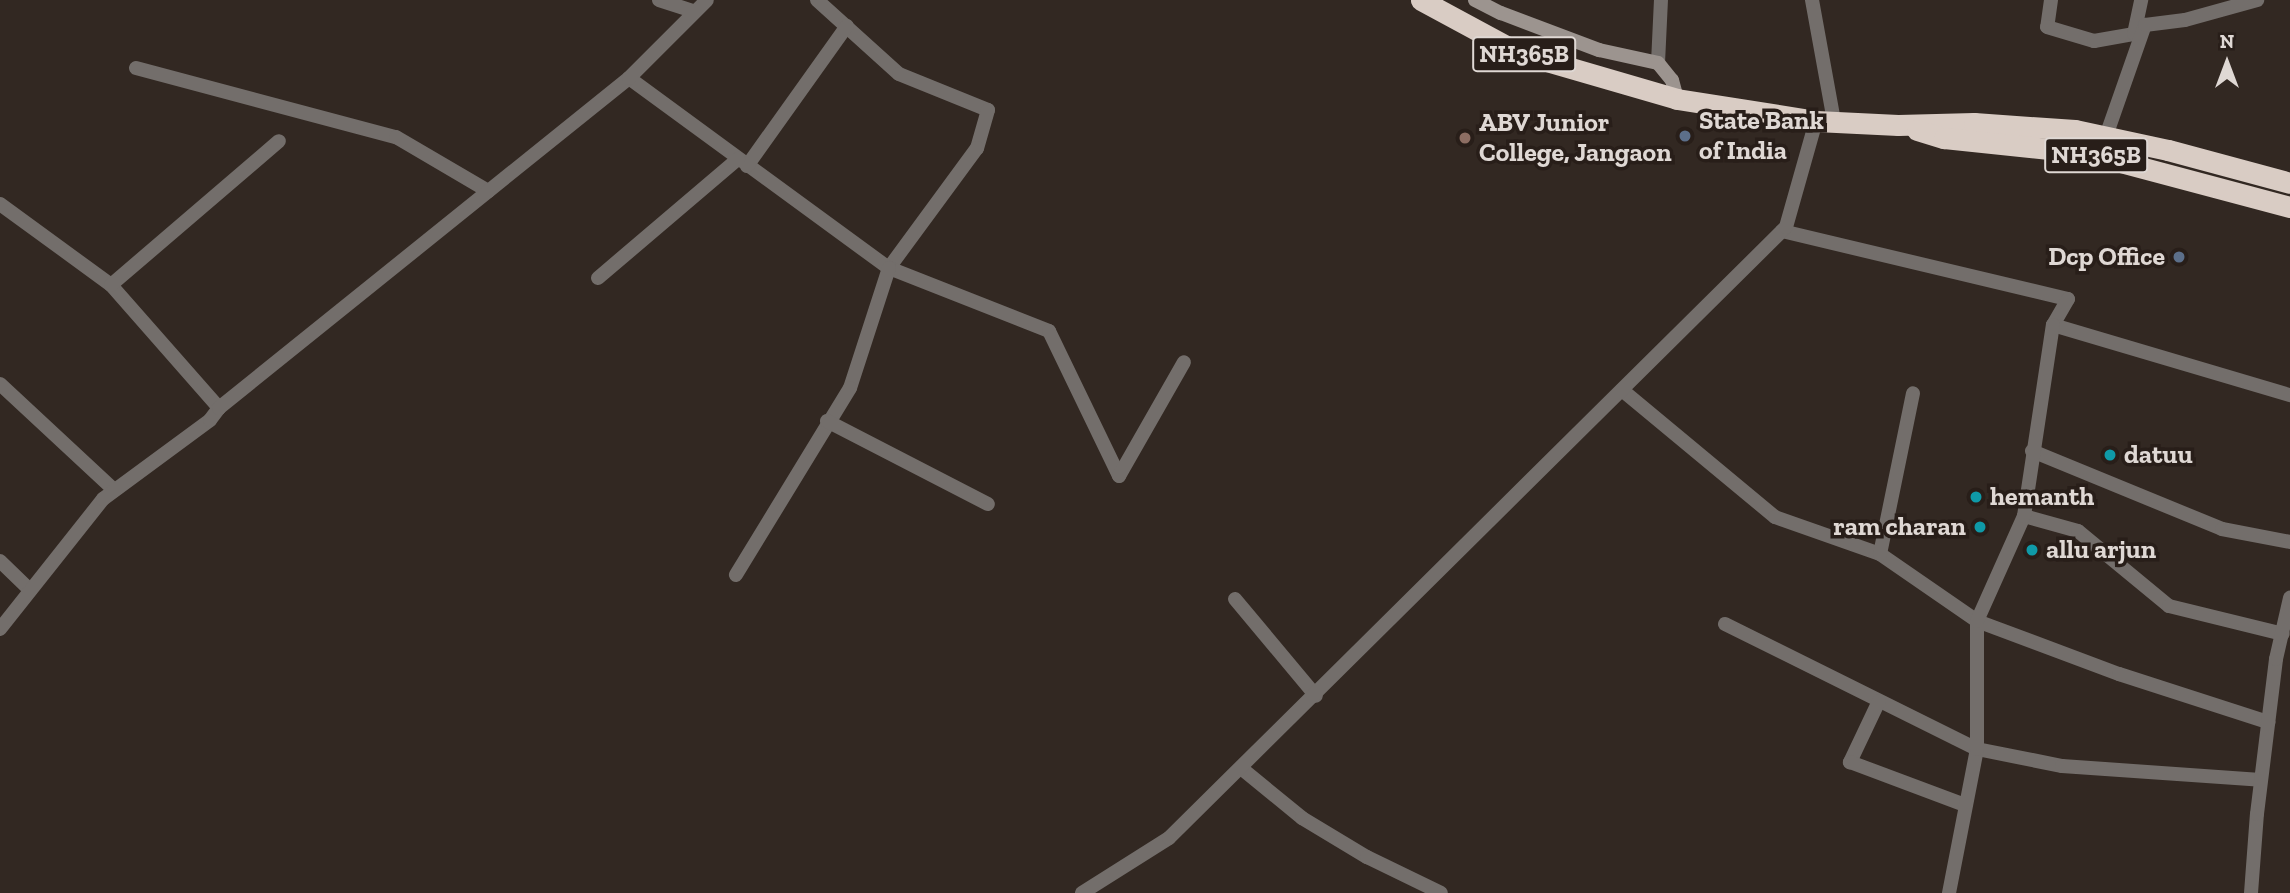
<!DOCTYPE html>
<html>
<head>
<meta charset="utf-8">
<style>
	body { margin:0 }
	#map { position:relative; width:2290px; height:893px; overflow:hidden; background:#322822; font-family:"Zilla Slab",serif }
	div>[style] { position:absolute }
	.street>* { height:14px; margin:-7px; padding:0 7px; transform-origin:7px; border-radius:7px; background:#736e6b }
	.secondary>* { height:14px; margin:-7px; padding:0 7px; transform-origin:7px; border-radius:7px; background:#9c948f }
	.highway>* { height:21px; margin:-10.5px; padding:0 10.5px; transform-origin:10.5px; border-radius:10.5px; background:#d9ccc4 }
	.dots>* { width:19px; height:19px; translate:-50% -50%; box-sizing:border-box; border:4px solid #281e19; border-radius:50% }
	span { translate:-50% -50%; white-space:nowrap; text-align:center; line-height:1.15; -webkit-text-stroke:7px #281e19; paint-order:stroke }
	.shield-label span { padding:2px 5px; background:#281e19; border:2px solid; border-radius:5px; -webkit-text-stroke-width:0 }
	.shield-label { font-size:24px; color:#dfd8d4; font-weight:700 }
	.poi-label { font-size:26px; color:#dfd8d4; font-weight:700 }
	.left { translate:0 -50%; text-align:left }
	.right { translate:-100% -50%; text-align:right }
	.north { position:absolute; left:2192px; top:28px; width:70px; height:70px; -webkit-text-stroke:5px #281e19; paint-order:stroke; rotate:0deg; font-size:19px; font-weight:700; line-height:28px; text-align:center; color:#dfd8d4 }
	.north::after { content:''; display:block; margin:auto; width:24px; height:32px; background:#dfd8d4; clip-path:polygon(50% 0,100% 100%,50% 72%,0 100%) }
</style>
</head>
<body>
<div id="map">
	<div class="street">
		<div style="left:659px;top:0;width:36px;rotate:18deg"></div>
		<div style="left:817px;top:0;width:110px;rotate:42.1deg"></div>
		<div style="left:899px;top:74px;width:96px;rotate:22deg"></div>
		<div style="left:988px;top:110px;width:40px;rotate:106deg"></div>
		<div style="left:977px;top:148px;width:149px;rotate:126.3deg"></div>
		<div style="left:889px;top:268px;width:172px;rotate:21.5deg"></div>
		<div style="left:1049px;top:331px;width:161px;rotate:64.2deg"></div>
		<div style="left:1119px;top:476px;width:131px;rotate:-60.3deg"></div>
		<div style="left:1812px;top:0;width:123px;rotate:79.7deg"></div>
		<div style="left:2051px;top:0;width:27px;rotate:98deg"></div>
		<div style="left:2047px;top:27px;width:49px;rotate:16.6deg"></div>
		<div style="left:2094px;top:41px;width:41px;rotate:-9.9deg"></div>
		<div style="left:2139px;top:30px;width:6px;rotate:141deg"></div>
		<div style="left:2134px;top:34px;width:35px;rotate:-78deg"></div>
		<div style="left:1658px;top:63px;width:63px;rotate:-87.3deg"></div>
		<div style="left:136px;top:68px;width:269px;rotate:14.9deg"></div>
		<div style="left:396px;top:137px;width:107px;rotate:30.4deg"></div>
		<div style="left:629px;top:78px;width:322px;rotate:36.2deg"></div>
		<div style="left:889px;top:268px;width:126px;rotate:108deg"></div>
		<div style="left:850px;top:388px;width:219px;rotate:121.4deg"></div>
		<div style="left:2105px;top:139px;width:121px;rotate:-70.7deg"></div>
		<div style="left:2145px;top:25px;width:40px;rotate:-7.1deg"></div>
		<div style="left:2185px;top:20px;width:75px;rotate:-15.5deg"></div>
		<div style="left:747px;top:166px;width:172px;rotate:-54.5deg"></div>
		<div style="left:0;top:204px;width:137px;rotate:36.1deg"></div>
		<div style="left:111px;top:285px;width:164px;rotate:48.7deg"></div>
		<div style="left:1782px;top:231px;width:294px;rotate:13.4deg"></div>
		<div style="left:2068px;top:299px;width:30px;rotate:120deg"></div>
		<div style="left:2053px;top:325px;width:247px;rotate:16.5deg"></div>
		<div style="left:598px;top:278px;width:184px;rotate:-40.4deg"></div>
		<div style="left:111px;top:285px;width:221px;rotate:-40.6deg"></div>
		<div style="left:0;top:384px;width:156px;rotate:42.9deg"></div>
		<div style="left:1622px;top:390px;width:199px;rotate:39.7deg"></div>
		<div style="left:1775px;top:517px;width:111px;rotate:19.4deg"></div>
		<div style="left:1880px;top:554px;width:118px;rotate:34.6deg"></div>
		<div style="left:1977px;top:621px;width:152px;rotate:20.5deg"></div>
		<div style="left:2119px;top:674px;width:157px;rotate:17.9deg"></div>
		<div style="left:827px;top:421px;width:181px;rotate:27.3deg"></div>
		<div style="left:2032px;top:451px;width:205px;rotate:22.3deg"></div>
		<div style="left:2222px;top:529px;width:69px;rotate:10.8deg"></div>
		<div style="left:2024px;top:516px;width:56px;rotate:15.5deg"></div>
		<div style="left:2078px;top:531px;width:118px;rotate:39.5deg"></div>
		<div style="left:2169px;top:606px;width:117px;rotate:13.8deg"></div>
		<div style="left:1880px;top:554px;width:164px;rotate:-78.4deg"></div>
		<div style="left:0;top:561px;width:42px;rotate:44deg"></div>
		<div style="left:1235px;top:599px;width:126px;rotate:50.1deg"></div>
		<div style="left:1725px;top:624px;width:281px;rotate:26.4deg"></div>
		<div style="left:1977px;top:749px;width:87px;rotate:11.3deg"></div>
		<div style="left:2062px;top:766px;width:199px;rotate:4deg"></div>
		<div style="left:0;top:629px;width:166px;rotate:-51.6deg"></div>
		<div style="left:103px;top:499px;width:133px;rotate:-36.4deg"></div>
		<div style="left:210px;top:420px;width:15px;rotate:-53deg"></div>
		<div style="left:219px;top:408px;width:526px;rotate:-38.83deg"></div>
		<div style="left:629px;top:78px;width:110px;rotate:-45deg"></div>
		<div style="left:1879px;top:701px;width:68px;rotate:115.4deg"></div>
		<div style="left:1850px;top:762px;width:123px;rotate:20.5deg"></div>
		<div style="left:1241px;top:768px;width:79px;rotate:39.3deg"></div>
		<div style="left:1302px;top:818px;width:76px;rotate:31deg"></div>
		<div style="left:1367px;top:857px;width:82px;rotate:25.9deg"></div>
		<div style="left:1082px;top:893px;width:103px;rotate:-32.3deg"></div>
		<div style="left:1169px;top:838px;width:868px;rotate:-44.72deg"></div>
		<div style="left:1786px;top:227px;width:110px;rotate:-74.2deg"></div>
		<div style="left:1949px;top:893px;width:147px;rotate:-79deg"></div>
		<div style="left:1977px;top:749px;width:128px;rotate:-90deg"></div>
		<div style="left:1977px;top:621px;width:115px;rotate:-65.9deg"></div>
		<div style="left:2024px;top:516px;width:193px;rotate:-81.4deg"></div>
		<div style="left:2251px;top:893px;width:79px;rotate:-85.7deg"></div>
		<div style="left:2257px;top:814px;width:156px;rotate:-83deg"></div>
		<div style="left:2276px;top:659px;width:63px;rotate:-77.1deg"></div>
	</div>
	<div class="secondary">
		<div style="left:1475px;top:0;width:29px;rotate:27deg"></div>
		<div style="left:1501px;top:13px;width:105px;rotate:20.7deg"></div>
		<div style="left:1599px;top:50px;width:60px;rotate:12.4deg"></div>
		<div style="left:1658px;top:63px;width:22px;rotate:51deg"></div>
		<div style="left:1672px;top:80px;width:20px;rotate:75deg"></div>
	</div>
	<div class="highway">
		<div style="left:1421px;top:0;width:111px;rotate:28.4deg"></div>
		<div style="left:1519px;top:53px;width:165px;rotate:16.2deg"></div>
		<div style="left:1677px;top:99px;width:141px;rotate:9deg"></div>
		<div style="left:1816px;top:121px;width:82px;rotate:2.8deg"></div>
		<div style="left:1898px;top:125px;width:76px;rotate:-1.5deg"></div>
		<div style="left:1974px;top:123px;width:101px;rotate:4deg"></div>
		<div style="left:2075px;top:130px;width:95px;rotate:12.1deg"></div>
		<div style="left:2168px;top:150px;width:126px;rotate:15.1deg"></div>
		<div style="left:1917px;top:130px;width:28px;rotate:17deg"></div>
		<div style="left:1944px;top:138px;width:144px;rotate:6deg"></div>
		<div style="left:2087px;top:153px;width:210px;rotate:14.9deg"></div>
	</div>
	<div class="dots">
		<div style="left:1685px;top:136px;background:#5c6f8a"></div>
		<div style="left:1465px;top:138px;background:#8d6e63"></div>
		<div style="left:2179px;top:257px;background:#5c6f8a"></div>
		<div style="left:2110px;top:455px;background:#0f9aa8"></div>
		<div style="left:1976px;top:497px;background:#0f9aa8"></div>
		<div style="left:1980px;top:527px;background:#0f9aa8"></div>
		<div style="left:2032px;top:550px;background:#0f9aa8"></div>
	</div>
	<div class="shield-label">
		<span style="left:1524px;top:54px">NH365B</span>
		<span style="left:2096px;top:155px">NH365B</span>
	</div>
	<div class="poi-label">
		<span class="left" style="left:1699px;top:136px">State Bank<br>of India</span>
		<span class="left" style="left:1479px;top:138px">ABV Junior<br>College, Jangaon</span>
		<span class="right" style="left:2165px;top:257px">Dcp Office</span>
		<span class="left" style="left:2124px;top:455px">datuu</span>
		<span class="left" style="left:1990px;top:497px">hemanth</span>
		<span class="right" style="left:1966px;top:527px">ram charan</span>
		<span class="left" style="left:2046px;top:550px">allu arjun</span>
	</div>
	<div class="north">N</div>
</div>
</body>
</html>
